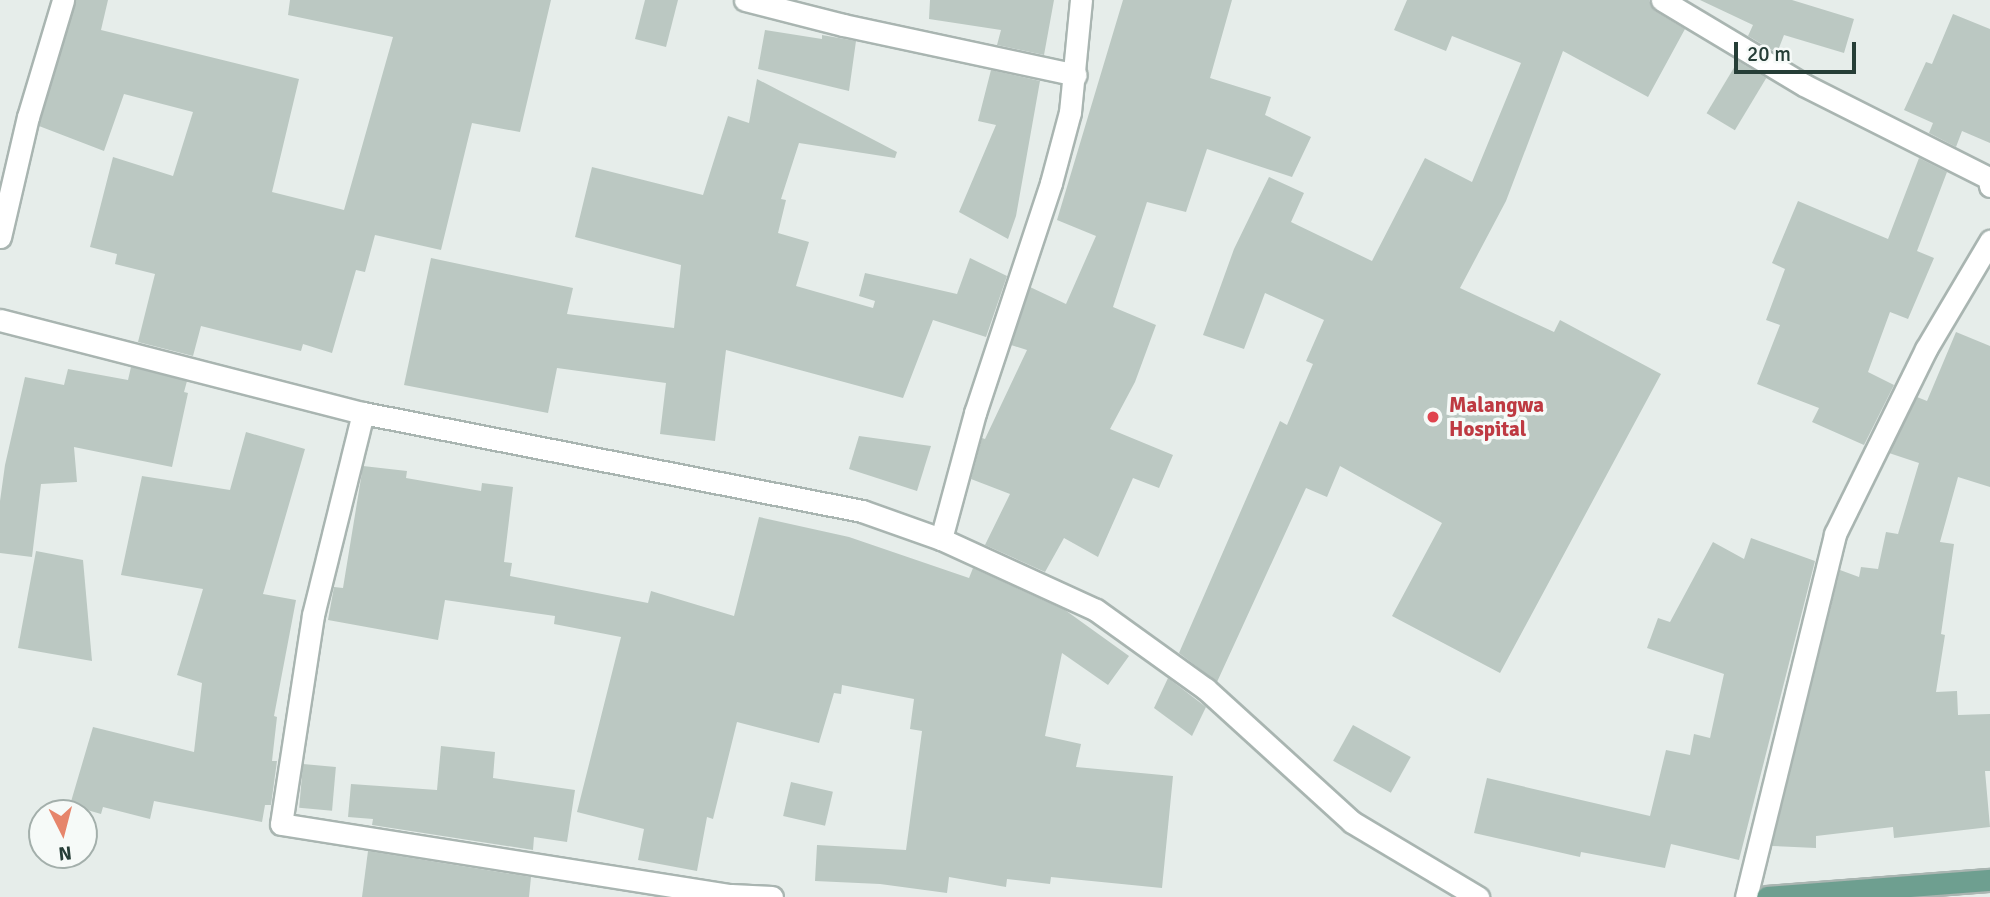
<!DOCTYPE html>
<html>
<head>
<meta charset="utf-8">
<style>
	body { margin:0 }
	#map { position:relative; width:1990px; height:897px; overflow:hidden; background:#e6edea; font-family:Signika,sans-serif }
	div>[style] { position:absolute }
	.building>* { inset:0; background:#bbc8c2; transform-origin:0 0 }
	.roads { filter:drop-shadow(2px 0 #a9b5b1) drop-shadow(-2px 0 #a9b5b1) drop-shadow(0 2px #a9b5b1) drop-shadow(0 -2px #a9b5b1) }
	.minor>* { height:21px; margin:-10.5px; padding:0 10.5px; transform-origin:10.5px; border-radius:10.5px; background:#fff }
	.primary>* { height:21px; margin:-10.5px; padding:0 10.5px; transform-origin:10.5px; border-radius:10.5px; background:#6e9f90 }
	.dots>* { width:19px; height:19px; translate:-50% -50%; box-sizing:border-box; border:4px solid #f6faf8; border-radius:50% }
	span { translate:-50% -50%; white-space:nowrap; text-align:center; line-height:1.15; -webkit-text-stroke:7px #f6faf8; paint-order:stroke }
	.health-label { font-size:21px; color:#be3a42; font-weight:700 }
	.left { translate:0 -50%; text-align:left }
	.north { position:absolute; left:28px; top:799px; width:70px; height:70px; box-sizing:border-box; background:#f6faf8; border:2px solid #a3afab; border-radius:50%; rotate:174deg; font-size:19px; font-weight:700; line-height:28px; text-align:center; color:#263e37 }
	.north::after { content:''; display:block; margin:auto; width:24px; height:32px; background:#e6856b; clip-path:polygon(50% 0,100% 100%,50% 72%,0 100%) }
	.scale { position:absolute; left:1734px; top:42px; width:122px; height:32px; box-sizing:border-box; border:4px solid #263e37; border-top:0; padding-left:9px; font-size:21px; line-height:24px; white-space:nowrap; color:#263e37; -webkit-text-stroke:5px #f6faf8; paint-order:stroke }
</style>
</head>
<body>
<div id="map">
	<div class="building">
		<div style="clip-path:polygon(76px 0,108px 0,101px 30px,299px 79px,272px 192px,344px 210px,393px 37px,288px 15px,290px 0,551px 0,520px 132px,472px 123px,441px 250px,375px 235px,365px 272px,356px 270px,332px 353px,303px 344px,301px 351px,201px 326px,193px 356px,138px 342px,155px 274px,115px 264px,117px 254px,90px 247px,113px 157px,173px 176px,193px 112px,124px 94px,104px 151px,39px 126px)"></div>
		<div style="clip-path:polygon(645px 0,678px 0,666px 47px,635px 39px)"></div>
		<div style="clip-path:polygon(930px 0,1054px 0,1044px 55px,997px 45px,1001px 30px,929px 19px)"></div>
		<div style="clip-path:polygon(1123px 0,1232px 0,1210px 78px,1271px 97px,1265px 115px,1311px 137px,1292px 177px,1207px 149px,1186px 212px,1147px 202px,1113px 307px,1156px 325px,1135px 382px,1110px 429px,1173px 455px,1159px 488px,1133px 478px,1098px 557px,1064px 538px,1045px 572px,985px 545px,1010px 494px,971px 479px,982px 438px,985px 439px,1027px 350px,1011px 345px,1030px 287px,1066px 304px,1096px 236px,1057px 220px)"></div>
		<div style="clip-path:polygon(1407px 0,1649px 0,1655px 11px,1685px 29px,1648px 97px,1563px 51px,1506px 201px,1460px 288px,1554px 332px,1560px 320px,1661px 374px,1500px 673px,1392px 616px,1442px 523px,1340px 466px,1327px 497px,1306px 488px,1217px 682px,1179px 653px,1280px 421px,1287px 425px,1313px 364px,1306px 361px,1324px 320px,1265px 293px,1244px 349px,1203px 335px,1234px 249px,1269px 177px,1304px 193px,1291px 222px,1372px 261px,1425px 158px,1472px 182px,1521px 63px,1452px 36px,1446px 51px,1394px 30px)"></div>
		<div style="clip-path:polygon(1700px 0,1792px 0,1854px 19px,1844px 53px,1784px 35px,1777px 53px,1748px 36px,1753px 25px)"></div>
		<div style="clip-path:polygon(1953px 14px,1990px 29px,1990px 143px,1962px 131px,1956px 147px,1929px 133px,1933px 123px,1904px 110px,1926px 62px,1932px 64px)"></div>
		<div style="clip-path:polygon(765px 30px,822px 39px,822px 35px,856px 41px,849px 91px,758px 69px)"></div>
		<div style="left:1738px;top:61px;width:33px;height:61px;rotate:31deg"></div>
		<div style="clip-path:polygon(991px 70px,1040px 81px,1016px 216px,1008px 239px,959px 212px,996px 125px,978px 121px)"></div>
		<div style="clip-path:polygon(757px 79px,897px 152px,895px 158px,799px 143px,781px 199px,786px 200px,778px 233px,809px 242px,796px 286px,873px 308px,875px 301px,859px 296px,865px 273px,957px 294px,970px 258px,1007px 276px,986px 337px,933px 320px,903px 398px,726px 350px,715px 441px,660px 434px,666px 383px,557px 368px,548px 413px,404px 385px,431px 258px,573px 288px,567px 314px,674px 328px,681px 265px,575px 237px,592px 167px,703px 195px,728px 116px,749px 123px)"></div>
		<div style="clip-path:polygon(1919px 158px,1947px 172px,1917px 251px,1934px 258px,1908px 319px,1890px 312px,1868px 372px,1894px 385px,1864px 445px,1812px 422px,1819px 408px,1757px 384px,1780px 325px,1766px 320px,1785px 269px,1772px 263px,1798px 201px,1888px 239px)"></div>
		<div style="clip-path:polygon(1956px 332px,1990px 346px,1990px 487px,1958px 477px,1940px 542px,1954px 544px,1941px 634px,1945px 635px,1936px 692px,1957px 691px,1958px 715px,1990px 714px,1990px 771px,1985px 771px,1990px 827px,1894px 838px,1893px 827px,1816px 836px,1816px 848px,1772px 846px,1840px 570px,1859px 577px,1861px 567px,1878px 569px,1886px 532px,1898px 534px,1919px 463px,1889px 453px,1917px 397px,1927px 401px)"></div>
		<div style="clip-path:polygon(131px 367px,187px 381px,184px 392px,188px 393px,172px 467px,74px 447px,77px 482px,41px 484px,32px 557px,0 553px,0 501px,5px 465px,25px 377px,64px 385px,68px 369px,128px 380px)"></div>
		<div style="clip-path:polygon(246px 432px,305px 449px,263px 594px,296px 600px,274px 716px,277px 717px,272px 761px,277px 761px,271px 805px,265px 805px,262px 822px,154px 801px,150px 819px,103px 807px,101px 814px,70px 805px,93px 727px,194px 752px,202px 683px,177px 675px,203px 589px,121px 575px,142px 476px,230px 490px)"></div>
		<div style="clip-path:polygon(859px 436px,931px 446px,917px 491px,849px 469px)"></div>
		<div style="clip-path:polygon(363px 466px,407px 471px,406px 478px,481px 491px,482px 483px,513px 487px,504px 562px,512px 563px,510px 576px,648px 603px,651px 591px,734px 616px,759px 517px,849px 537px,969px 578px,973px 568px,1065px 610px,1129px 656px,1108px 685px,1062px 653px,1045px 736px,1081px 744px,1076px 767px,1173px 776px,1162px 888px,1051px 877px,1050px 884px,1007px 879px,1006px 887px,949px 877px,947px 893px,880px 884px,815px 881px,817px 845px,906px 850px,922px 731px,910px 729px,914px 699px,842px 685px,841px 694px,834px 693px,819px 743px,737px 722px,713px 819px,707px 817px,697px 871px,638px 860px,644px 829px,577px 812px,621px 637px,554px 624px,555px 616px,445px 600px,438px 640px,328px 620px,334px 587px,343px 588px)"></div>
		<div style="clip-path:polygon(1751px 538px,1815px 561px,1739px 860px,1671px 844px,1665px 868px,1581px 852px,1580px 857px,1474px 833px,1487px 778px,1650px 816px,1666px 750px,1690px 755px,1694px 734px,1710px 738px,1724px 674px,1647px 648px,1658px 618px,1670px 622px,1713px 542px,1744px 559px)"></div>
		<div style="clip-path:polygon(36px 551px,83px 560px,92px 661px,18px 648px)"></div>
		<div style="clip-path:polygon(1168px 678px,1206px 707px,1192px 736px,1154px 708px)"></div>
		<div style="left:1353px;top:725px;width:66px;height:41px;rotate:29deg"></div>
		<div style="clip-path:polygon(441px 746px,495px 752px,493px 778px,575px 790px,567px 842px,534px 837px,533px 850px,372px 825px,373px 819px,348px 817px,351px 784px,437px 790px)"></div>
		<div style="left:303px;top:764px;width:33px;height:44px;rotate:5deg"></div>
		<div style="left:791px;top:782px;width:43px;height:35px;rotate:13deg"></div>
		<div style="clip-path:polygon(368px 851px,531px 877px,529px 897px,362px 897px)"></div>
	</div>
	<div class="roads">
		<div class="minor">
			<div style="left:745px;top:0;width:101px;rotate:14.3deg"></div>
			<div style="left:843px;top:25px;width:238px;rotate:12.1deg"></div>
			<div style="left:1662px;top:0;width:165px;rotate:30.9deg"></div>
			<div style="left:1804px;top:85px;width:207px;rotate:26.7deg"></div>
			<div style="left:1989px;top:178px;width:8px;rotate:83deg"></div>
			<div style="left:0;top:237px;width:123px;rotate:-76.9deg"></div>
			<div style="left:28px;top:117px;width:122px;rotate:-73.3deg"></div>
			<div style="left:0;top:320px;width:375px;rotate:14.4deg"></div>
			<div style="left:363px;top:413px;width:509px;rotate:11.11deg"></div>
			<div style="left:862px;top:511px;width:84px;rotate:19.5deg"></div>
			<div style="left:941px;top:539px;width:170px;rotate:24.6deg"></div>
			<div style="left:1096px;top:610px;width:135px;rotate:35.7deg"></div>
			<div style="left:1206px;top:689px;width:197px;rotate:42.3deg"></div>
			<div style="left:1352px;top:822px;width:147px;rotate:30.8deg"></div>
			<div style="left:363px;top:413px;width:208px;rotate:103.9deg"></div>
			<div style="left:313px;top:615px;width:211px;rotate:98.7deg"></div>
			<div style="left:281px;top:824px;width:456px;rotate:9deg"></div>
			<div style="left:731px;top:895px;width:41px;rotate:2.8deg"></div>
			<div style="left:941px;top:539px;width:131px;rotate:-74.9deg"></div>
			<div style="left:975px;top:413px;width:242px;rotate:-71.7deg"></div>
			<div style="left:1051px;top:183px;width:73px;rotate:-75deg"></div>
			<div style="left:1070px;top:112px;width:113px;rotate:-84.4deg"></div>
			<div style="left:1746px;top:897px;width:374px;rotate:-76.2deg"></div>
			<div style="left:1835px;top:534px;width:206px;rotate:-63.8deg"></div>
			<div style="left:1926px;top:349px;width:126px;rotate:-59.3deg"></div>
		</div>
		<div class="primary">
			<div style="left:1767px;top:897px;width:224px;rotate:-4.4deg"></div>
		</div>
	</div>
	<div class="dots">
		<div style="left:1433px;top:417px;background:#e0444e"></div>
	</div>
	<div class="health-label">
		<span class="left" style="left:1449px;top:417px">Malangwa<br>Hospital</span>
	</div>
	<div class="north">N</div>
	<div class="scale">20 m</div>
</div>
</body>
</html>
